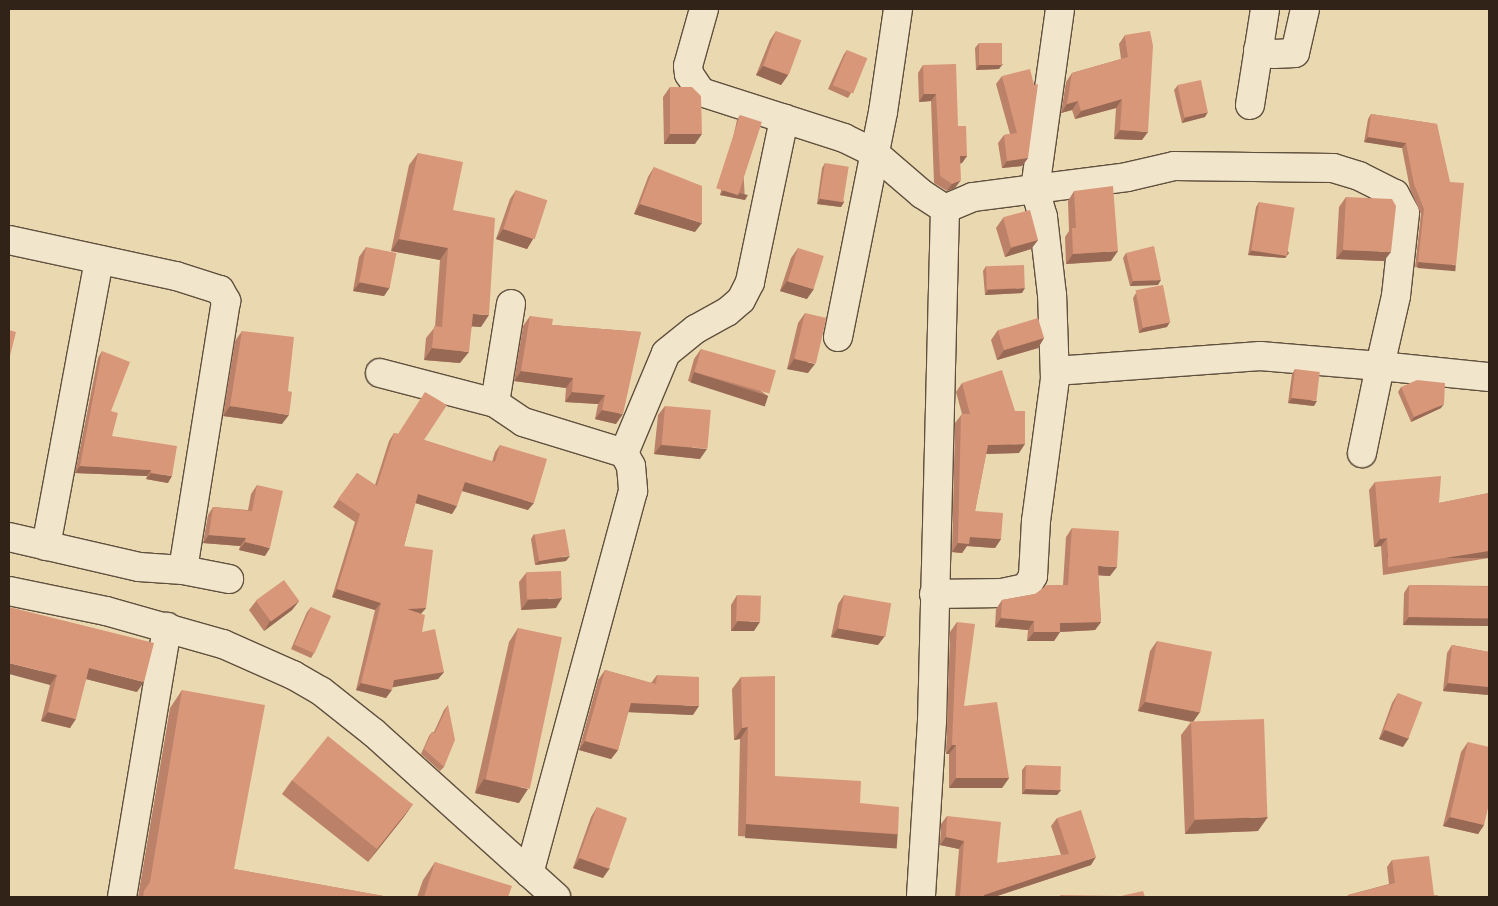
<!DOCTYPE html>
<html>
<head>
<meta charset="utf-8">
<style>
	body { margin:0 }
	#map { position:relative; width:1498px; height:906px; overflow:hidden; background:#ead8b1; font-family:Vollkorn,serif }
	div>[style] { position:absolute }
	.roads { filter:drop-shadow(1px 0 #60503e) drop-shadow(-1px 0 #60503e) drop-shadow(0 1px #60503e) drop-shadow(0 -1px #60503e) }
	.minor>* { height:28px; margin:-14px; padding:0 14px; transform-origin:14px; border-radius:14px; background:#f1e6cc }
	.wall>* { inset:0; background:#bb8269 }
	.shaded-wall>* { inset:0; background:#986a55; transform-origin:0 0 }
	.building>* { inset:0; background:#d9977a; transform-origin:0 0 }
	span { translate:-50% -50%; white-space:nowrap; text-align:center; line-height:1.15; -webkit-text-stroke:4px #f1e6cc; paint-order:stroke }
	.frame { position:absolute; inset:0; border:10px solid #322318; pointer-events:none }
</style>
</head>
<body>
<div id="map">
	<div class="roads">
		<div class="minor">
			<div style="left:704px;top:9px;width:59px;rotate:105.7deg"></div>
			<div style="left:688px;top:66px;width:8px;rotate:83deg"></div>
			<div style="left:689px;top:74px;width:22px;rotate:56deg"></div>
			<div style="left:701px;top:92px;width:150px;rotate:17.8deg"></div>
			<div style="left:844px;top:138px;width:32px;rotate:26deg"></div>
			<div style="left:873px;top:152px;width:65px;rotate:40.6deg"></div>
			<div style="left:922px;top:194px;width:27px;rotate:33deg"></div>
			<div style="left:945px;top:209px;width:512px;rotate:91.45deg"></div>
			<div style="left:932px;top:721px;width:176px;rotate:93.6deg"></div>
			<div style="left:1060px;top:9px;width:182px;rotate:97.9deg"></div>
			<div style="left:1035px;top:189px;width:93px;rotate:-7.4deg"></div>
			<div style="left:1127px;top:177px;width:48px;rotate:-13.2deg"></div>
			<div style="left:1174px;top:166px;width:159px;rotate:0.7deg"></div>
			<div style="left:1333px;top:168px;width:27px;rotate:17deg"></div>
			<div style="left:1359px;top:176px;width:40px;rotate:26.6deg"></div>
			<div style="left:1395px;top:194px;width:21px;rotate:62deg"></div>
			<div style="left:1405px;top:213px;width:83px;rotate:96.2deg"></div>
			<div style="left:1396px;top:296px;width:72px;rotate:102.9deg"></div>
			<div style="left:1380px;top:366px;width:110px;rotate:5.8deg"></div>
			<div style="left:1258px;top:50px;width:16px;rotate:14deg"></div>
			<div style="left:1274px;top:54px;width:21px;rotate:-3deg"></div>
			<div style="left:1295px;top:53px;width:45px;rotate:-77.2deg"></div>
			<div style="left:1250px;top:105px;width:97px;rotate:-81.1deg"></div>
			<div style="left:9px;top:240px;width:171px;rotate:12.2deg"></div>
			<div style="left:176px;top:276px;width:46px;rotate:17.7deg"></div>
			<div style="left:220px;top:290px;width:13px;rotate:61deg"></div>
			<div style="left:226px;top:301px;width:272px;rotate:99.1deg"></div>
			<div style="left:183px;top:570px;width:44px;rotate:-176.1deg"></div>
			<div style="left:139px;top:567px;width:133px;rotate:-167deg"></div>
			<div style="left:511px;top:304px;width:100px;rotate:99.2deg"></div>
			<div style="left:495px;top:403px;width:34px;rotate:34deg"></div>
			<div style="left:523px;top:422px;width:106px;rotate:17.1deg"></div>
			<div style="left:624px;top:453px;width:15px;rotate:62deg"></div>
			<div style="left:631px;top:466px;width:25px;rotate:85deg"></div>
			<div style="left:633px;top:491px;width:396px;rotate:105.2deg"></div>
			<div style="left:838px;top:337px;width:229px;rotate:-78.7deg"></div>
			<div style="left:883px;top:112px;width:104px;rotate:-81.7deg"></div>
			<div style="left:1055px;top:371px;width:206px;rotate:-4.2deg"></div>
			<div style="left:1260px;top:356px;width:120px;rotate:4.8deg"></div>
			<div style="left:1380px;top:366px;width:89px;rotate:101.7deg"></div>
			<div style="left:380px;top:373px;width:119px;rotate:14.6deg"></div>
			<div style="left:624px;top:453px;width:108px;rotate:-67.2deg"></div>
			<div style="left:666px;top:353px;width:38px;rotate:-39deg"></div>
			<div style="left:696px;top:329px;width:35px;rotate:-29deg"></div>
			<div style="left:727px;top:312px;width:18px;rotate:-41deg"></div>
			<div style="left:741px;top:300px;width:20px;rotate:-63deg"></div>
			<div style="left:750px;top:282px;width:167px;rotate:-78.2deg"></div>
			<div style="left:46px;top:546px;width:291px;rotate:-79.5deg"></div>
			<div style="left:183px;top:570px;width:47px;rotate:11.1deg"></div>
			<div style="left:9px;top:591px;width:99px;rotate:11.7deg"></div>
			<div style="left:106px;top:611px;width:122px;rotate:15.8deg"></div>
			<div style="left:223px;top:644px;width:77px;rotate:23.9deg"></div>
			<div style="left:293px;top:675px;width:32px;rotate:30deg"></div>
			<div style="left:321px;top:691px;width:68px;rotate:38.4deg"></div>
			<div style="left:374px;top:733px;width:245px;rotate:42deg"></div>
			<div style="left:934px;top:594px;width:68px;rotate:-0.8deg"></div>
			<div style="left:1002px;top:593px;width:25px;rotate:-12deg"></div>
			<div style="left:1026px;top:588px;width:14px;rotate:-60deg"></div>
			<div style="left:1033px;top:576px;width:55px;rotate:-86.9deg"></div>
			<div style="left:1036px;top:521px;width:143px;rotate:-82.4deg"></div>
			<div style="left:1055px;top:379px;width:84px;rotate:-92deg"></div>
			<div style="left:1052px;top:295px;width:79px;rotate:-96.6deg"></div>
			<div style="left:1043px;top:217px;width:29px;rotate:-106deg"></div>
			<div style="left:1035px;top:189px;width:63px;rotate:172.6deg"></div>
			<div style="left:973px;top:197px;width:30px;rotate:157deg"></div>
			<div style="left:122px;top:897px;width:274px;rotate:-80.5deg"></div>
		</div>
	</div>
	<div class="wall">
		<div style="clip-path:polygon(776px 31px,788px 75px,781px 85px,756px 75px,770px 40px)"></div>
		<div style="clip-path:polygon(1125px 35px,1142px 140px,1114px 139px,1116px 108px,1075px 119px,1072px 110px,1061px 113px,1066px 82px,1072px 73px,1121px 59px,1119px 44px)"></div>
		<div style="clip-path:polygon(979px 43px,999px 69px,976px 70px,975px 48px)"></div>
		<div style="clip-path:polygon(847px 50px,851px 93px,848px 98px,828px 89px,844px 54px)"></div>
		<div style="clip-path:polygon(923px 65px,958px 126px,967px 156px,962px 163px,960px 164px,955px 188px,947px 191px,934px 183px,931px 101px,919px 102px,918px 73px)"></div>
		<div style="clip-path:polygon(1002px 76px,1028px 158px,1022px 166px,1002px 168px,998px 143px,1004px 135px,1010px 134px,996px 84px)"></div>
		<div style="clip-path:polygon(1178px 85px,1205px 117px,1182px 123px,1174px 90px)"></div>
		<div style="clip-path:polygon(670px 87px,695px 144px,664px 144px,663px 97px)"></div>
		<div style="clip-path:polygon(1371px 114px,1437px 124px,1453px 270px,1415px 267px,1421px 214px,1410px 189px,1402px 148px,1364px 142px,1368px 119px)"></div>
		<div style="clip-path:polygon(740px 115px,745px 200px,720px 195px,737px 120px)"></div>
		<div style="clip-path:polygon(418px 153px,453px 210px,481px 327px,472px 326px,460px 363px,424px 360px,426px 338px,435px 327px,440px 260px,391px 251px,409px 165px)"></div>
		<div style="clip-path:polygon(825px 163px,844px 202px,841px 207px,817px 204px,822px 168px)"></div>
		<div style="clip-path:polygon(654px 167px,695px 232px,634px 214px,648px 177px)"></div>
		<div style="clip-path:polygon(516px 190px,533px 239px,527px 249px,496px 239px,510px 199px)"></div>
		<div style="clip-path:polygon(1074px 191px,1111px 261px,1066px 264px,1065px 237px,1069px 231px,1068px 201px)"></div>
		<div style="clip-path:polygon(1346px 197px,1384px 261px,1336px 259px,1339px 207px)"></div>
		<div style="clip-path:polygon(1259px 202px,1289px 253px,1285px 258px,1248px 255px,1256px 207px)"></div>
		<div style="clip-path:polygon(1003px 218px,1038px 240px,1031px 249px,1005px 257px,996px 228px)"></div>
		<div style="clip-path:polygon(366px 247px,390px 287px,384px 296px,353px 291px,359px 257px)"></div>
		<div style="clip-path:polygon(798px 248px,807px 299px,780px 291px,791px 258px)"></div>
		<div style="clip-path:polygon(1126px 253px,1158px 285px,1130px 286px,1123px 258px)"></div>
		<div style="clip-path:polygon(986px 266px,1022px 293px,985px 295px,983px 271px)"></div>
		<div style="clip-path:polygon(1136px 293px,1167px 327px,1139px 333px,1133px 298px)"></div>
		<div style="clip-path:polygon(805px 313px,808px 373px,787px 369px,798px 323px)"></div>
		<div style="clip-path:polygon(530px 316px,552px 325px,641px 332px,616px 424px,595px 419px,598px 404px,565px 402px,566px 388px,514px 381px,523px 326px)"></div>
		<div style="clip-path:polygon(998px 330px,1044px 338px,1038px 348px,997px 360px,991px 340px)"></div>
		<div style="clip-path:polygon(242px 331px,282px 424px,223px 416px,235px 341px)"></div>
		<div style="clip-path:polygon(701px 349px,768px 396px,762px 405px,688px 381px,694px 359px)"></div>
		<div style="clip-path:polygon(102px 351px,111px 411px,112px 436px,168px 483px,146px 479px,147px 476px,75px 473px,98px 358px)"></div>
		<div style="clip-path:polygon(1295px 369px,1314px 406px,1288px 403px,1292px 374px)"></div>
		<div style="clip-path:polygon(962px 383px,1019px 453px,986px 454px,975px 511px,1001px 539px,995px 548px,967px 546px,962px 553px,952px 552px,955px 423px,962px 414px,956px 392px)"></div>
		<div style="clip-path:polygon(1401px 387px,1441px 408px,1411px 422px,1398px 392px)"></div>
		<div style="clip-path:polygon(665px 406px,700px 459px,654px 454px,658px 415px)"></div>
		<div style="clip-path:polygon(394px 433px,424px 440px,492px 462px,495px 452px,500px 445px,528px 510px,462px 491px,452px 514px,415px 503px,404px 546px,426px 608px,421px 613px,422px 632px,444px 672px,438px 679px,392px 687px,386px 698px,356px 690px,375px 610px,332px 597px,355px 522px,333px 507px,357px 473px,375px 485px,389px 441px)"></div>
		<div style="clip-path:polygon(1375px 482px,1439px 503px,1489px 493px,1489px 558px,1383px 575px,1381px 546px,1374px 547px,1369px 490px)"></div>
		<div style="clip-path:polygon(257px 485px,265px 556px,239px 550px,240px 546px,203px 543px,208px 515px,213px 507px,248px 510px,251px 494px)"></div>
		<div style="clip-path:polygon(1072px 528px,1110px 576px,1098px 575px,1101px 622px,1095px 630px,1060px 632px,1054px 641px,1027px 641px,1028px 630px,995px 627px,996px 609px,1002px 600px,1035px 594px,1063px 585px,1066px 537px)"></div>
		<div style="clip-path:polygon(534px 534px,566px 561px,535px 565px,531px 539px)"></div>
		<div style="clip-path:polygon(526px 573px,556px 608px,521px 610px,519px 582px)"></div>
		<div style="clip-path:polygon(1409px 585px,1489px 586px,1489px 626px,1403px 625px,1404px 593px)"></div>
		<div style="clip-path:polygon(737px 595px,754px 631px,731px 631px,731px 605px)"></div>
		<div style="clip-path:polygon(844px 595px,878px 645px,831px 637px,838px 604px)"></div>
		<div style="clip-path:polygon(256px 601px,299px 601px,292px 610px,264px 631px,249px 610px)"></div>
		<div style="clip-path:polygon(311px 607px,314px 653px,311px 658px,291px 649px,307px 612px)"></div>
		<div style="clip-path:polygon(9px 608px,137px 692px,86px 679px,70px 728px,41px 721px,50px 685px)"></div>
		<div style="clip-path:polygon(957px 622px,964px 706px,1009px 778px,1002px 788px,949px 788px,949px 754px,946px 754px,950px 632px)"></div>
		<div style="clip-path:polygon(518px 628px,519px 803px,475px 793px,509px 642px)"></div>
		<div style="clip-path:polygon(1157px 641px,1193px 721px,1258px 831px,1185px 834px,1181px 735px,1191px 722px,1138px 711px,1150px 651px)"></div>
		<div style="clip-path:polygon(1452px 645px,1489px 652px,1489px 695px,1443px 691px,1447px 653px)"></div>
		<div style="clip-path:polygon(605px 670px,651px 683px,657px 675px,693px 715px,628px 712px,618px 750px,611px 759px,579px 750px,598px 680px)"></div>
		<div style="clip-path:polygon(741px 677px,775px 776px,860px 803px,898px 834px,889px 846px,738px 836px,740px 739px,734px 740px,732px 689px)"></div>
		<div style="clip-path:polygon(182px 690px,234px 869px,389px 897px,138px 897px,170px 708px)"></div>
		<div style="clip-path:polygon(1398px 693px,1403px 747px,1379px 739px,1392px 703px)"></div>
		<div style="clip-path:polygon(448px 705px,444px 767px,440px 771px,421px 754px,429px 736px,432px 732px,434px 732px,444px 710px)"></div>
		<div style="clip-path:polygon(1468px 742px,1484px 825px,1478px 834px,1443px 826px,1461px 752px)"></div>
		<div style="clip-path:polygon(1026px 765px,1061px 790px,1057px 795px,1022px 794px,1022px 770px)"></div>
		<div style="clip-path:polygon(292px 780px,413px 804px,403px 818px,368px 862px,282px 794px)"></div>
		<div style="clip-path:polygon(597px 807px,603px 878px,573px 868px,591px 817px)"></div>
		<div style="clip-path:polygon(947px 816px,997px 863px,1061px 855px,1051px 826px,1057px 818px,1091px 865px,994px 897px,955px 897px,959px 849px,940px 845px,941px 824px)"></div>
		<div style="clip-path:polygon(1392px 860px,1434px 895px,1444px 897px,1347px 897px,1348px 895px,1389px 884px,1387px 867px)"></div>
		<div style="clip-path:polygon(435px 862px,508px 897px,417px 897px,423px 880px)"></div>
	</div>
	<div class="shaded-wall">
		<div style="clip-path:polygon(1003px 64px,999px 69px,976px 70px,979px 65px)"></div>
		<div style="clip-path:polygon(763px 66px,788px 75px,781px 85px,756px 75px)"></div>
		<div style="clip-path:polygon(924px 94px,936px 94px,931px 101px,919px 102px)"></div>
		<div style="clip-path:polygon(1122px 99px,1116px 108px,1075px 119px,1081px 111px)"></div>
		<div style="clip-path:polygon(1078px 101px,1072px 110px,1061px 113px,1067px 104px)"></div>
		<div style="clip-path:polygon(1208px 112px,1205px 117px,1182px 123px,1185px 118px)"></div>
		<div style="clip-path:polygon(1120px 130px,1148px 132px,1142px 140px,1114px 139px)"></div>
		<div style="clip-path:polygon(670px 134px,702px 134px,695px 144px,664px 144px)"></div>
		<div style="clip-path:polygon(1368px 137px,1406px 143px,1402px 148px,1364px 142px)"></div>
		<div style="clip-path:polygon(960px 156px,967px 156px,962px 163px,954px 164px)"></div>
		<div style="clip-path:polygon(1028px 158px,1022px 166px,1002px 168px,1007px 161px)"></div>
		<div style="clip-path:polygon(961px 180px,955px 188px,947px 191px,952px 184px)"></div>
		<div style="clip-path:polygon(724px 190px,748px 195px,745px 200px,720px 195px)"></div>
		<div style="clip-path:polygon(820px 199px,844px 202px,841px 207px,817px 204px)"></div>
		<div style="clip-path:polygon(640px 204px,702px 223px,695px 232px,634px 214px)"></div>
		<div style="clip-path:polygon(503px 229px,533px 239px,527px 249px,496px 239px)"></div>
		<div style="clip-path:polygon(399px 239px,448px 248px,440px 260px,391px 251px)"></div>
		<div style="clip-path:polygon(1038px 240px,1031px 249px,1005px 257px,1011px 248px)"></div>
		<div style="clip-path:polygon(1252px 250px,1289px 253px,1285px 258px,1248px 255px)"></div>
		<div style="clip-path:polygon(1343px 250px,1391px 252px,1384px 261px,1336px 259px)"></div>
		<div style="clip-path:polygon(1118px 251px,1111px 261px,1066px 264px,1073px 254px)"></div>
		<div style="left:1418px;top:262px;width:38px;height:6px;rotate:5deg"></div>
		<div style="clip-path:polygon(1161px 280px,1158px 285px,1130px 286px,1133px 281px)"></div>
		<div style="clip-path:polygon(787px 281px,814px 289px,807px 299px,780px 291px)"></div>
		<div style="clip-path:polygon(360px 282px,390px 287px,384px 296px,353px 291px)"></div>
		<div style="clip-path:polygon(1025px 288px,1022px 293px,985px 295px,988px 290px)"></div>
		<div style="clip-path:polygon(473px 314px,489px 315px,481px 327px,465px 326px)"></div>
		<div style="clip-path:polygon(1170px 322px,1167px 327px,1139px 333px,1143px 328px)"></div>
		<div style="clip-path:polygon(1044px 338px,1038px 348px,997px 360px,1004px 350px)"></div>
		<div style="clip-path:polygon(432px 348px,469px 352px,460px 363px,424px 360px)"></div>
		<div style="clip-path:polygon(794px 359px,815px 364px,808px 373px,787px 369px)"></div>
		<div style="clip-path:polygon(521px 371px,573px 378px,566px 388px,514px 381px)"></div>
		<div style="left:694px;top:372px;width:78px;height:11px;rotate:18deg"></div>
		<div style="clip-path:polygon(572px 392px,605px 395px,598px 404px,565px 402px)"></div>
		<div style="clip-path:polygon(1292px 398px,1317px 401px,1314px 406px,1288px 403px)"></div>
		<div style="clip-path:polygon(1444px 404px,1441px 408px,1411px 422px,1414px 417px)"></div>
		<div style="clip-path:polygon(230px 406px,289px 415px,282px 424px,223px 416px)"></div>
		<div style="clip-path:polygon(602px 410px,623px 414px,616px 424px,595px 419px)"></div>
		<div style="clip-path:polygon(1025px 444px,1019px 453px,982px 454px,988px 445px)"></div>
		<div style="clip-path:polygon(661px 445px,707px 449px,700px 459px,654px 454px)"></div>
		<div style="clip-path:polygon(80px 466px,151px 470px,147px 476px,75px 473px)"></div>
		<div style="clip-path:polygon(151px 473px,172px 476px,168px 483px,146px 479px)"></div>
		<div style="clip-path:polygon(465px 482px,534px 503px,528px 510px,459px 490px)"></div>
		<div style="clip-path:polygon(418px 494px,457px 506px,452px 514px,412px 502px)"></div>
		<div style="clip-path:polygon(209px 535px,246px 538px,240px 546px,203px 543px)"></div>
		<div style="clip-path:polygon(970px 537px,1001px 539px,995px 548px,967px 546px,962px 553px,952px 552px,958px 543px)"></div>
		<div style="clip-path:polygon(1387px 538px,1381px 546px,1374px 547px,1380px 539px)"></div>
		<div style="clip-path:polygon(245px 542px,270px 548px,265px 556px,239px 550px)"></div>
		<div style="left:1489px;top:551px;width:7px;height:102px;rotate:90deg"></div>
		<div style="clip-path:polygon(570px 556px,566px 561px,535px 565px,539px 561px)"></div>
		<div style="clip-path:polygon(1098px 566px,1117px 567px,1110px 576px,1092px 575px)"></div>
		<div style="clip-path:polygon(337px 589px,381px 603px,375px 610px,332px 597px)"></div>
		<div style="clip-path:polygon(562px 598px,556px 608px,521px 610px,528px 600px)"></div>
		<div style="clip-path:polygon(299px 601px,292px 610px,264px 631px,270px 621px)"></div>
		<div style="clip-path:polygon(426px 608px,420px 615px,407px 609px)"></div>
		<div style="clip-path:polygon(1409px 617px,1489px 617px,1489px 626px,1403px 625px)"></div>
		<div style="clip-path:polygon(1001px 618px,1034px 621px,1028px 630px,995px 627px)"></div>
		<div style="clip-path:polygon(738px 621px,760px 622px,754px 631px,731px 631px)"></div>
		<div style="clip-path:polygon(1101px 622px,1095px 630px,1058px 632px,1060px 632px,1054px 641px,1027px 641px,1034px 632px,1060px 623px)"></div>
		<div style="clip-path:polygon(838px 628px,885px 636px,878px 645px,831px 637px)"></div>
		<div style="clip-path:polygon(9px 663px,57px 675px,50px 685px,9px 674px)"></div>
		<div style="clip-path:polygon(89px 668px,144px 682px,137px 692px,82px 678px)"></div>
		<div style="clip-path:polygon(444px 672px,438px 679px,389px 688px,394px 680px)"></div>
		<div style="clip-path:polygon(361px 683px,392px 690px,386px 698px,356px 690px)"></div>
		<div style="clip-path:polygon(1448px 683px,1489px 687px,1489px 695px,1443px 691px)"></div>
		<div style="clip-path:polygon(1145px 702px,1200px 712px,1193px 722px,1138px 711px)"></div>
		<div style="clip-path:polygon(631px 703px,699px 706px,693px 715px,625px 712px)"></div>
		<div style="clip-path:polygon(48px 712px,76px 719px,70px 728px,41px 721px)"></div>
		<div style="clip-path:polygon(748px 727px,740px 739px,734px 740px,742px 728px)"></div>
		<div style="clip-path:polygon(1385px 730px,1409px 738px,1403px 747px,1379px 739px)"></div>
		<div style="clip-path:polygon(585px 741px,618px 750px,611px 759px,579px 750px)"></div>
		<div style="clip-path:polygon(952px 745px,956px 745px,949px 754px,946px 754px)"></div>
		<div style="clip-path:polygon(956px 778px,1009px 778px,1002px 788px,949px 788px)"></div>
		<div style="clip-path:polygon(484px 779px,528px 789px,519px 803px,475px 793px)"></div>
		<div style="clip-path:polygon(1026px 789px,1061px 790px,1057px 795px,1022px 794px)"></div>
		<div style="clip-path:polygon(413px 804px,403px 818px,368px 862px,378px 848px)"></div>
		<div style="clip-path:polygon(1268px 817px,1258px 831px,1185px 834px,1195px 820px)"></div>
		<div style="clip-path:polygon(1450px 817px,1484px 825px,1478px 834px,1443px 826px)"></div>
		<div style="left:746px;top:824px;width:152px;height:14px;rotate:4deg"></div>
		<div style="clip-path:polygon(946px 837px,964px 841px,959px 849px,940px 845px)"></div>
		<div style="clip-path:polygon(1096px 857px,1091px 865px,994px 897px,982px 897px,984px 895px)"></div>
		<div style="clip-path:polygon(580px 858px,610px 868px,603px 878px,573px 868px)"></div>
	</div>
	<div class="building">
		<div style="left:776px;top:31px;width:27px;height:37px;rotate:20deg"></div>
		<div style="clip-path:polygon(1150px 31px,1153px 46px,1148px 132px,1120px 130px,1122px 99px,1081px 111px,1078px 101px,1067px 104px,1072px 73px,1128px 57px,1125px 35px)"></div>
		<div style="left:979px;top:43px;width:23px;height:22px"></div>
		<div style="left:847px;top:50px;width:22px;height:38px;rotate:22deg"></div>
		<div style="clip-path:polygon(956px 64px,958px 126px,966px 126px,967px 156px,960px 156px,961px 180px,952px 184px,940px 176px,936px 94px,924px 94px,923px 65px)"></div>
		<div style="clip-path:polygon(1030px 69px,1034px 85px,1038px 84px,1028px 158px,1007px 161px,1004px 135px,1017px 133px,1002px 76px)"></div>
		<div style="left:1201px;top:80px;width:33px;height:24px;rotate:78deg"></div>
		<div style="clip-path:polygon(670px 87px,692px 87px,701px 96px,702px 134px,670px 134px)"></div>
		<div style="clip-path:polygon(1371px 114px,1437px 124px,1450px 182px,1464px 183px,1456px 265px,1418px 262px,1424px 209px,1414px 184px,1406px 143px,1368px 137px)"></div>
		<div style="left:740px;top:115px;width:23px;height:77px;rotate:18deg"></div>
		<div style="clip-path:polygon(418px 153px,463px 162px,453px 210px,495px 218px,489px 315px,473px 314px,469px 352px,432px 348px,434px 326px,442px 327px,448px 248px,399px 239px)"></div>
		<div style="left:825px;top:163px;width:24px;height:36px;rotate:9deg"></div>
		<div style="clip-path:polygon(654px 167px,702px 186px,702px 223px,640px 204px)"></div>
		<div style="clip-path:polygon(1113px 186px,1118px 251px,1073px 254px,1072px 228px,1076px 228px,1074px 191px)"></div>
		<div style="left:516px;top:190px;width:33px;height:41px;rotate:18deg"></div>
		<div style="clip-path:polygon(1346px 197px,1392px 199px,1396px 206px,1391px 252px,1343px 250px)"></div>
		<div style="left:1259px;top:202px;width:36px;height:49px;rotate:9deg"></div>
		<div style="left:1030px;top:210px;width:31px;height:28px;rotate:75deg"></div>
		<div style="clip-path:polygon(1154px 246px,1161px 280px,1133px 281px,1126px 253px)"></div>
		<div style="left:366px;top:247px;width:31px;height:36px;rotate:11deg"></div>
		<div style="left:798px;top:248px;width:27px;height:35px;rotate:17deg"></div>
		<div style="left:1024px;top:265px;width:23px;height:38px;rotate:88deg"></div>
		<div style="left:1163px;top:285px;width:38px;height:28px;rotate:79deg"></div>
		<div style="left:805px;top:313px;width:22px;height:47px;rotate:13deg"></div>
		<div style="clip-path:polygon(530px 316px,553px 319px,552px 325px,641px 332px,623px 414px,602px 410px,605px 395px,572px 392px,573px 378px,521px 371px)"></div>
		<div style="left:1038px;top:318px;width:21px;height:42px;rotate:73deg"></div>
		<div style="clip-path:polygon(9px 330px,16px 332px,9px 360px)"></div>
		<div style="clip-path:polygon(242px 331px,294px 337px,288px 391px,292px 392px,289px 415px,230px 406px)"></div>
		<div style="left:701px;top:349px;width:78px;height:24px;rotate:16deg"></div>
		<div style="clip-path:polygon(102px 351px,130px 362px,111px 411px,118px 413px,112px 436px,177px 446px,172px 476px,151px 473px,151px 470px,80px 466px)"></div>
		<div style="left:1295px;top:369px;width:25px;height:29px;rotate:7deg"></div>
		<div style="clip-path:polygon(1002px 370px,1015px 411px,1025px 411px,1025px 444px,988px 445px,975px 511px,1003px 513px,1001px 539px,970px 537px,969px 544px,958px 543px,961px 414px,970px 414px,962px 383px)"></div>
		<div style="clip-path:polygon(1417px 380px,1445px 383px,1444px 404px,1414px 417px,1401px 387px)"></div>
		<div style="clip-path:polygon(425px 392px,447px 405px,424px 440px,495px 462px,500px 445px,547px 459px,534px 503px,465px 482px,457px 506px,418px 494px,404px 546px,433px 550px,426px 608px,407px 609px,425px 615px,422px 632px,435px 629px,444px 672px,394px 680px,392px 690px,361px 683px,381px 603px,337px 589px,360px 514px,338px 499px,357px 473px,377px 486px,394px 433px,398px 434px)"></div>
		<div style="left:665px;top:406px;width:46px;height:39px;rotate:5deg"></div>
		<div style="clip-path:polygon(1441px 476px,1439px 503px,1489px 493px,1489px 551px,1388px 567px,1387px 538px,1380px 539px,1375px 482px)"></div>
		<div style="clip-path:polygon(257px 485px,283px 491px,270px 548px,245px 542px,246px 538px,209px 535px,213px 507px,252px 511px)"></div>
		<div style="clip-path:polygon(1072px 528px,1119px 531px,1117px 567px,1098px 566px,1101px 622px,1060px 623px,1060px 632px,1034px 632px,1034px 621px,1001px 618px,1002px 600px,1035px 594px,1047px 585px,1068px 585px)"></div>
		<div style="left:565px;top:529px;width:27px;height:31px;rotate:80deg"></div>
		<div style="left:561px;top:571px;width:27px;height:35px;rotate:88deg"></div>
		<div style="left:284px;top:580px;width:26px;height:35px;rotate:54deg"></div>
		<div style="left:1409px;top:585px;width:80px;height:32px;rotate:1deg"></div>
		<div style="left:737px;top:595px;width:24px;height:26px;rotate:2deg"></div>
		<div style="left:844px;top:595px;width:48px;height:34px;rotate:10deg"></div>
		<div style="clip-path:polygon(9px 607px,154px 643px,144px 682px,89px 668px,76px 719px,48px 712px,57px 675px,9px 663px)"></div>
		<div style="left:311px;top:607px;width:22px;height:41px;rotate:24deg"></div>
		<div style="clip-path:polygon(957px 622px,975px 624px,964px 706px,997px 702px,1009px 778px,956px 778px,956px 745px,952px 745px)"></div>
		<div style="left:518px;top:628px;width:45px;height:155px;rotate:12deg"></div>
		<div style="left:1157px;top:641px;width:56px;height:62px;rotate:11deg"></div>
		<div style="clip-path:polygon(1452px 645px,1489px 652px,1489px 687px,1448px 683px)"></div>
		<div style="clip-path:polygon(605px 670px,656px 684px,657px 675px,699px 677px,699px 706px,631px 703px,618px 750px,585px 741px)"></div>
		<div style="clip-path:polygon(775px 676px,775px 776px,861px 781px,860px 803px,899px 807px,898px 834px,746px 824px,748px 727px,742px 728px,741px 677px)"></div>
		<div style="clip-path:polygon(182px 690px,265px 705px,234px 869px,389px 897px,143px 897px,144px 891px,150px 882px)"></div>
		<div style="left:1398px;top:693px;width:26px;height:39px;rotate:21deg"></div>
		<div style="clip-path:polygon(448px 705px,455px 740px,444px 767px,424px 749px,432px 732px,435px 733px)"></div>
		<div style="left:1264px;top:719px;width:98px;height:73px;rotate:88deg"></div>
		<div style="left:328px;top:736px;width:109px;height:57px;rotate:39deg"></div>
		<div style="clip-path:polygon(1468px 742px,1489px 747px,1489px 804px,1484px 825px,1450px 817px)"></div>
		<div style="left:1026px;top:765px;width:35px;height:24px;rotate:2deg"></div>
		<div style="left:597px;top:807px;width:32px;height:54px;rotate:20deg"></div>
		<div style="clip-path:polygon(1081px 810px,1096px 857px,984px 895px,984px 897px,960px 897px,964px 841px,946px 837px,947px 816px,1001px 822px,997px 863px,1069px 854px,1057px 818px)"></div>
		<div style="clip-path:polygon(1429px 856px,1434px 895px,1444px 897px,1348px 897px,1348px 895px,1395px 883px,1392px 860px)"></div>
		<div style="clip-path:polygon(435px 862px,512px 886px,508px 897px,424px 897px)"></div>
		<div style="clip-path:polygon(1143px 891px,1145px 897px,1060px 897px,1060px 895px,1121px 896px)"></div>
	</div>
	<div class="frame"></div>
</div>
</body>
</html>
